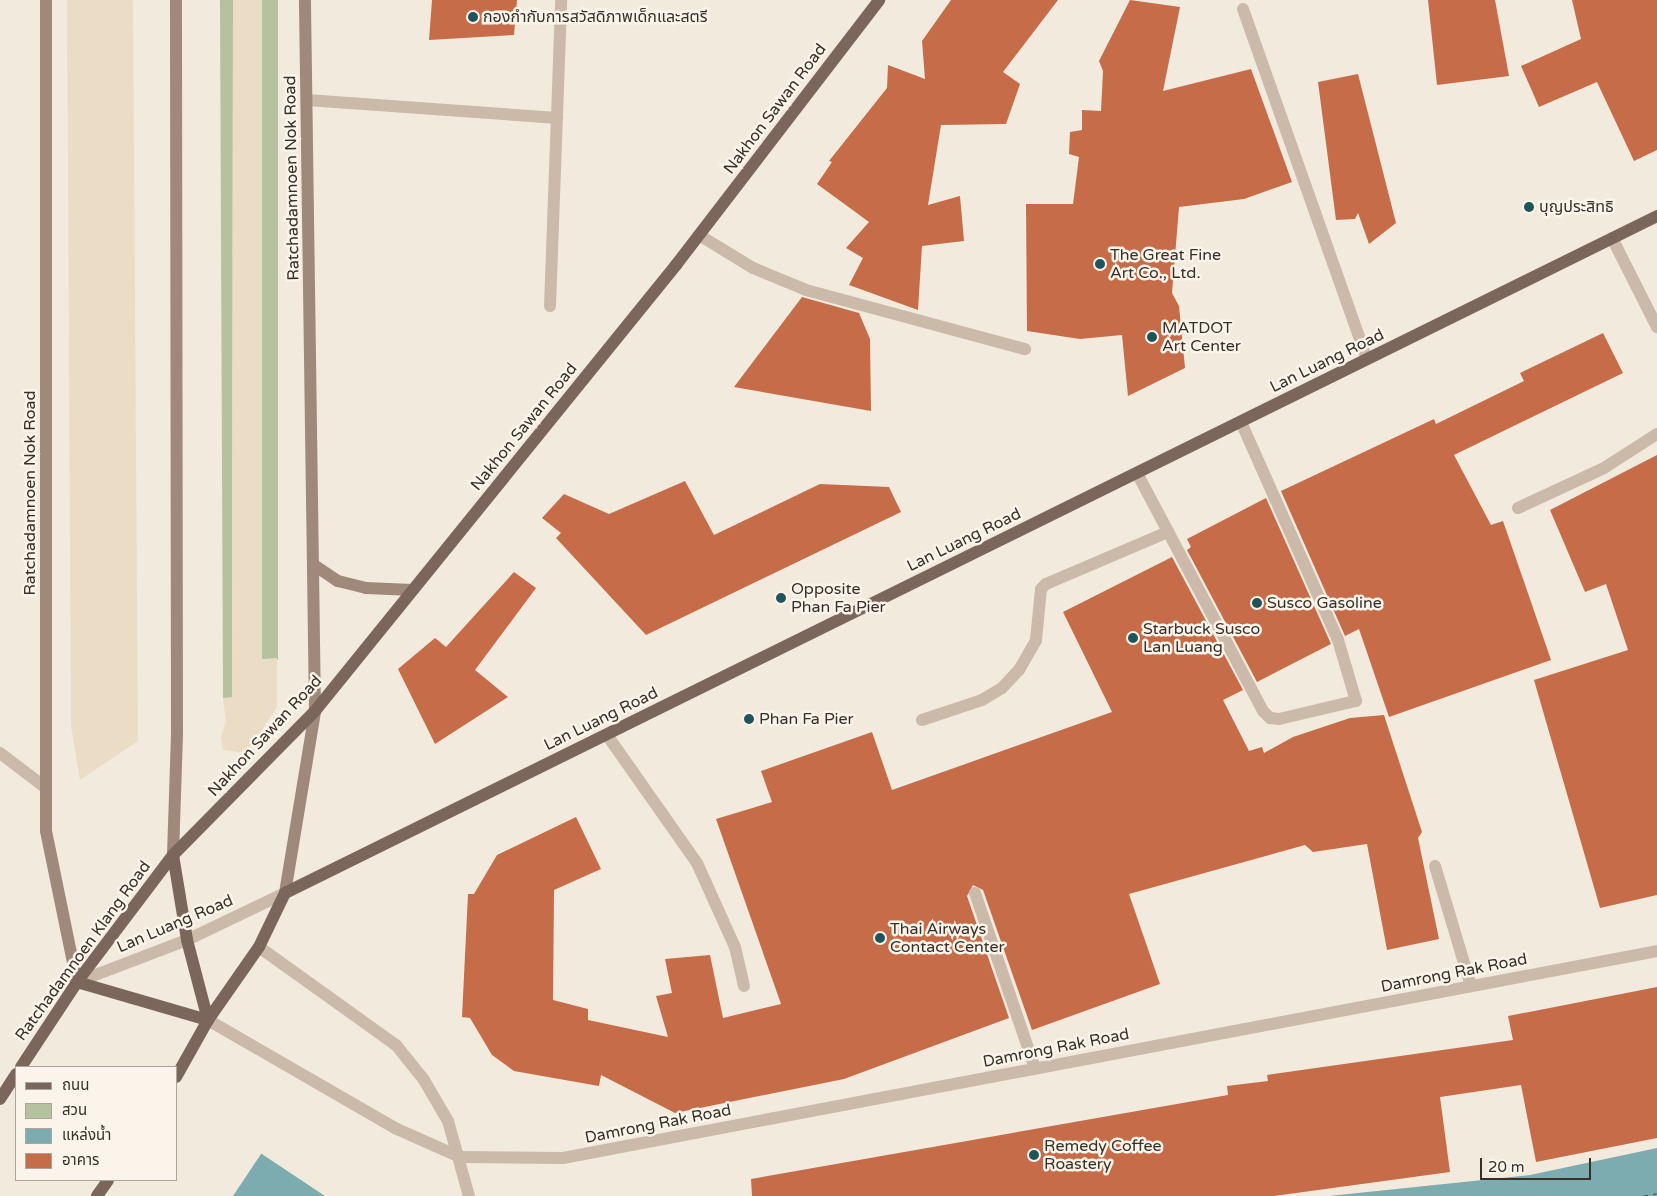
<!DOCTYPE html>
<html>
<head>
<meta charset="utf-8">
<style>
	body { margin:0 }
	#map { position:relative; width:1657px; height:1196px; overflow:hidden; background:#f3eade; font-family:"Varela Round","Noto Sans Thai",sans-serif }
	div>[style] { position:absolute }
	.green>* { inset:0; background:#b4c29d; transform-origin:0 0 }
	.plaza>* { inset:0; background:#ebdcc5 }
	.water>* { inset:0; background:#7cacb0 }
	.pier>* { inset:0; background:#f3eade }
	.ferry>* { height:1px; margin-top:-0.5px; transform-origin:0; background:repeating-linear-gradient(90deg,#1e545a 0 6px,transparent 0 11px) }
	.building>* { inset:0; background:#c66c48 }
	.service>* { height:12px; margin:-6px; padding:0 6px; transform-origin:6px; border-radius:6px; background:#cbbaa9 }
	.minor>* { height:12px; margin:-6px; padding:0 6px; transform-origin:6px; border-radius:6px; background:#cbbaa9 }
	.secondary>* { height:12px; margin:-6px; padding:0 6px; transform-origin:6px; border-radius:6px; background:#9f897b }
	.primary>* { height:12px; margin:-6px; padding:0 6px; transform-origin:6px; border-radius:6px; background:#7a665a }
	.dots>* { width:14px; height:14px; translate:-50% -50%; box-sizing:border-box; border:2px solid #faf4ea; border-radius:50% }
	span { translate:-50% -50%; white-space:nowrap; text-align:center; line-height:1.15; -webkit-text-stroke:5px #faf4ea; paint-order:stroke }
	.poi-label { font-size:16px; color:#382f29 }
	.left { translate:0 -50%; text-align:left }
	.street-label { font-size:16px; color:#382f29 }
	.legend { position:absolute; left:15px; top:1066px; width:162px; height:115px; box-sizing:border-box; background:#faf4ea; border:1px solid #aca59d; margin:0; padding:6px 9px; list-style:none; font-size:15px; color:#382f29 }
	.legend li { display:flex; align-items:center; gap:10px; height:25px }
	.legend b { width:25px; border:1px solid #aca59d }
	.scale { position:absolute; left:1480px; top:1158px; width:111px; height:22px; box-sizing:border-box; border:2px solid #382f29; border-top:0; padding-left:6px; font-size:15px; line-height:18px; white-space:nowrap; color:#382f29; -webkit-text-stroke:4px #faf4ea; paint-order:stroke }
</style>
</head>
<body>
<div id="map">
	<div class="green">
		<div style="clip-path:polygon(220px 0,233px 0,232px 698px,223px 698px)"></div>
		<div style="left:262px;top:0;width:16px;height:660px"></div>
	</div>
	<div class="plaza">
		<div style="clip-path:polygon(67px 0,133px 0,138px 741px,80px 780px,71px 726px)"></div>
		<div style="clip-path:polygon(233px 0,262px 0,262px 659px,277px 658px,277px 707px,247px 753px,223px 750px,221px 737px,226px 721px,223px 698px,232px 697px)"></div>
	</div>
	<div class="water">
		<div style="clip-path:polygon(176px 1097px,325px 1196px,88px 1196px,176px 1180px)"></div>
		<div style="clip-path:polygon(1657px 1148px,1657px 1196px,1329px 1196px,1530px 1175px)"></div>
	</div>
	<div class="pier">
		<div style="clip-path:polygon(14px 985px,135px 1067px,16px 1067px,16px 1146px,0 1135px,0 1005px)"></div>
		<div style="clip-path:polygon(176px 1094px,263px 1151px,233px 1196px,83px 1196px,63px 1181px,176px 1180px)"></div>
	</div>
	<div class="ferry">
		<div style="left:1642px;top:1196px;width:15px;rotate:-11deg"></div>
	</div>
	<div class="building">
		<div style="clip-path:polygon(432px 0,517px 0,514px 35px,429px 40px)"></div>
		<div style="clip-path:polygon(951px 0,1058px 0,1003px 72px,1020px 84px,1006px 124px,941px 125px,928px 205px,960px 196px,964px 241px,922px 246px,918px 310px,849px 285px,863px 258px,846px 248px,869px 222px,817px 184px,832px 162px,829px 161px,887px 88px,888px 65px,925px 79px,922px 41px)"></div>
		<div style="clip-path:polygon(1130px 0,1180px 7px,1163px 91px,1251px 69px,1292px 182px,1244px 199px,1179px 207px,1172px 293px,1179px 306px,1185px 368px,1128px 396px,1122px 335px,1080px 339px,1027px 331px,1026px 204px,1073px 204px,1079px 157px,1069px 154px,1070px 132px,1082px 130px,1082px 110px,1101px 111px,1103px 71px,1099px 61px)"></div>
		<div style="clip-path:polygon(1428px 0,1495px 0,1509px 76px,1437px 85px)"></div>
		<div style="clip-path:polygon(1572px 0,1657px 0,1657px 150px,1634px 161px,1597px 82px,1539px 107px,1521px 66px,1581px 39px)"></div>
		<div style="clip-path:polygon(1358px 74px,1396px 223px,1369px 244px,1358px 213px,1355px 219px,1336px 220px,1318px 82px)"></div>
		<div style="clip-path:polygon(802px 297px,859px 313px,870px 339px,871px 411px,734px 387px)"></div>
		<div style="clip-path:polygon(1603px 333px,1623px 373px,1454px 455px,1491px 525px,1503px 521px,1551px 660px,1389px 717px,1359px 629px,1345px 636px,1281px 491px,1434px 419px,1436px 424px,1524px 381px,1520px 373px)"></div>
		<div style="clip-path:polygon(1657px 455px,1657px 895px,1600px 908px,1534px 680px,1628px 650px,1606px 584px,1585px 592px,1550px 510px)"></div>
		<div style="clip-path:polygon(685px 481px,714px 535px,820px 484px,889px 487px,901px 512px,646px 635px,556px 538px,561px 533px,542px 518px,564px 494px,609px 514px)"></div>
		<div style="clip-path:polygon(1266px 498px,1331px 644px,1257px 682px,1187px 550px,1191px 547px,1187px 539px)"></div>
		<div style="clip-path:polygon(1172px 557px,1243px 690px,1223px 700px,1249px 751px,1262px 747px,1264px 753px,1293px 737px,1350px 718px,1384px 715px,1422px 832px,1418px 838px,1439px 939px,1387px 950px,1367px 844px,1313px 852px,1305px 845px,1129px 894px,1160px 984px,1032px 1030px,983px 890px,973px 885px,967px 896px,1009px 1018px,844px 1079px,675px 1113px,601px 1075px,599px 1086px,514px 1071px,492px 1055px,470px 1018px,462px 1017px,468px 894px,474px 894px,497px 855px,576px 817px,601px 869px,554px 890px,553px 1000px,588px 1009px,588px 1020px,668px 1037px,656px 996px,672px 993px,665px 959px,710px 955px,723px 1018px,781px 1004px,716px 819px,772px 802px,761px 771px,872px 732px,892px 790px,1112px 712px,1063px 612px)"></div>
		<div style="clip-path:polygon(514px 572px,536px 588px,475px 670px,508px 697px,435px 744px,398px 669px,435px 638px,446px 647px)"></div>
		<div style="clip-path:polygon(1657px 987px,1657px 1138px,1536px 1162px,1521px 1085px,1440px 1097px,1450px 1172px,1274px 1196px,752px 1196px,751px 1179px,1228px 1095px,1227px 1086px,1268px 1081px,1267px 1075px,1513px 1040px,1508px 1016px)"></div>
	</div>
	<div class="service">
		<div style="left:1243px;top:9px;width:371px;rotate:70.5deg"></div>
		<div style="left:307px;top:100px;width:251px;rotate:4.1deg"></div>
		<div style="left:699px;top:235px;width:63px;rotate:31.4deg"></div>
		<div style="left:753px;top:268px;width:57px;rotate:22.5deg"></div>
		<div style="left:806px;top:290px;width:227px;rotate:15.1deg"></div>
		<div style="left:1612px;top:238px;width:100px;rotate:63.2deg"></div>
		<div style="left:550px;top:306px;width:306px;rotate:-87.9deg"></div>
		<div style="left:1137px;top:473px;width:269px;rotate:62.1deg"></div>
		<div style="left:1263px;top:711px;width:10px;rotate:45deg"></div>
		<div style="left:1270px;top:718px;width:9px;rotate:6deg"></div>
		<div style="left:1279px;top:719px;width:79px;rotate:-13.2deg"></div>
		<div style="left:1356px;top:701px;width:64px;rotate:-106.4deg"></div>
		<div style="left:1338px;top:640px;width:239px;rotate:-114deg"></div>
		<div style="left:1518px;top:508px;width:95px;rotate:-24.9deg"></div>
		<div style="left:1604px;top:468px;width:63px;rotate:-32.7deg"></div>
		<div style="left:922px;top:720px;width:63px;rotate:-18.4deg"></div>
		<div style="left:982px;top:700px;width:23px;rotate:-31deg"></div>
		<div style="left:1002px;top:688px;width:25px;rotate:-47deg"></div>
		<div style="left:1019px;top:670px;width:34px;rotate:-60deg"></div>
		<div style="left:1036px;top:640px;width:51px;rotate:-84.4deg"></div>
		<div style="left:1041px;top:589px;width:7px;rotate:-45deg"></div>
		<div style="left:1046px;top:584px;width:133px;rotate:-23.1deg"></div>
		<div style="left:77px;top:982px;width:118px;rotate:-20.9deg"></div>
		<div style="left:187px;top:940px;width:109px;rotate:-25.6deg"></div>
	</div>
	<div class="minor">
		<div style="left:607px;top:735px;width:156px;rotate:54.9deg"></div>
		<div style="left:697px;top:863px;width:92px;rotate:65.7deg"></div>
		<div style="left:735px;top:947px;width:40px;rotate:77deg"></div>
		<div style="left:0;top:753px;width:58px;rotate:37.3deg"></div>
		<div style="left:1435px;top:866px;width:125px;rotate:73.3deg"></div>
		<div style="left:975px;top:893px;width:185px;rotate:71.1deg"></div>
		<div style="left:259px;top:947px;width:168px;rotate:35.6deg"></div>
		<div style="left:396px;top:1045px;width:45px;rotate:51.3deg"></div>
		<div style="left:424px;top:1080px;width:48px;rotate:59.7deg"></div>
		<div style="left:448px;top:1121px;width:78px;rotate:74.4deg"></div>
		<div style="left:208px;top:1020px;width:218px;rotate:30deg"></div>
		<div style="left:397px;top:1129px;width:69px;rotate:24deg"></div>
		<div style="left:460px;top:1157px;width:103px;rotate:0.6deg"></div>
		<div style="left:563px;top:1158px;width:1113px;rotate:-10.71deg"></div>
	</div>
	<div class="secondary">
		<div style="left:46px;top:0;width:831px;rotate:90deg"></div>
		<div style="left:46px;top:831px;width:154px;rotate:78.4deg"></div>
		<div style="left:314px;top:565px;width:29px;rotate:34deg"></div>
		<div style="left:338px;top:581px;width:29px;rotate:14deg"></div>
		<div style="left:366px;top:588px;width:46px;rotate:2.5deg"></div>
		<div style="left:173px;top:855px;width:120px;rotate:-88.1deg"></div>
		<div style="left:177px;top:735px;width:735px;rotate:-90.08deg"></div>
		<div style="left:285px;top:893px;width:184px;rotate:-80.6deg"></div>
		<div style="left:315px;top:711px;width:711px;rotate:-90.81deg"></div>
	</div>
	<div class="primary">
		<div style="left:173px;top:855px;width:86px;rotate:80.6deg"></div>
		<div style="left:187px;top:940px;width:83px;rotate:75.3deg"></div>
		<div style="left:77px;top:982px;width:136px;rotate:16.2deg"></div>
		<div style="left:21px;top:1067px;width:102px;rotate:-56.6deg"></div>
		<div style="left:77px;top:982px;width:159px;rotate:-52.9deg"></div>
		<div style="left:173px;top:855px;width:202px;rotate:-45.4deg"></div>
		<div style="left:315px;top:711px;width:574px;rotate:-51.01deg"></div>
		<div style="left:676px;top:265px;width:334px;rotate:-52.5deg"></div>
		<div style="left:176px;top:1077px;width:65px;rotate:-60.7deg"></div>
		<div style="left:208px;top:1020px;width:89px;rotate:-55.1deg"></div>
		<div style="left:259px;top:947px;width:60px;rotate:-64.3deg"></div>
		<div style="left:285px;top:893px;width:1530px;rotate:-26.26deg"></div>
		<div style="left:0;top:1099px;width:30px;rotate:-57deg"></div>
		<div style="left:97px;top:1196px;width:19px;rotate:-55deg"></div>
	</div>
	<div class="dots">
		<div style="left:473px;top:17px;background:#1e545a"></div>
		<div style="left:1529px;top:207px;background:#1e545a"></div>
		<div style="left:1100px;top:264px;background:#1e545a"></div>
		<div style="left:1152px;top:337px;background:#1e545a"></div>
		<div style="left:781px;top:598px;background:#1e545a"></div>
		<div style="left:1257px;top:603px;background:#1e545a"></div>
		<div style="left:1133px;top:638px;background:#1e545a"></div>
		<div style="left:749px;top:719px;background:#1e545a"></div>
		<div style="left:880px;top:938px;background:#1e545a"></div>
		<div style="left:1034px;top:1155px;background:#1e545a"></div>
	</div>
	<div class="poi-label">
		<span class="left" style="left:483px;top:17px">กองกำกับการสวัสดิภาพเด็กและสตรี</span>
		<span class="left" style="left:1539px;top:207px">บุญประสิทธิ</span>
		<span class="left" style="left:1110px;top:264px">The Great Fine<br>Art Co., Ltd.</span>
		<span class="left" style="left:1162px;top:337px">MATDOT<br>Art Center</span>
		<span class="left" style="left:791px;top:598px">Opposite<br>Phan Fa Pier</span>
		<span class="left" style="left:1267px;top:603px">Susco Gasoline</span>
		<span class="left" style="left:1143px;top:638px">Starbuck Susco<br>Lan Luang</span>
		<span class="left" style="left:759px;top:719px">Phan Fa Pier</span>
		<span class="left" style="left:890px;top:938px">Thai Airways<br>Contact Center</span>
		<span class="left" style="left:1044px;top:1155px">Remedy Coffee<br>Roastery</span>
	</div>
	<div class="street-label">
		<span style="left:775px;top:109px;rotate:-53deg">Nakhon Sawan Road</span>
		<span style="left:292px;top:178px;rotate:-91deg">Ratchadamnoen Nok Road</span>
		<span style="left:1327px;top:361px;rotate:-26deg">Lan Luang Road</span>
		<span style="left:524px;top:427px;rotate:-51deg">Nakhon Sawan Road</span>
		<span style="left:30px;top:493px;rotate:-90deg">Ratchadamnoen Nok Road</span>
		<span style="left:964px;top:540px;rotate:-26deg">Lan Luang Road</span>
		<span style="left:601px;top:719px;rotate:-26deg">Lan Luang Road</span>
		<span style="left:265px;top:736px;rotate:-47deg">Nakhon Sawan Road</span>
		<span style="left:175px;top:924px;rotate:-23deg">Lan Luang Road</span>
		<span style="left:83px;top:951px;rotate:-54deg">Ratchadamnoen Klang Road</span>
		<span style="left:1454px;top:973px;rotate:-11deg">Damrong Rak Road</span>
		<span style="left:1056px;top:1048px;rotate:-11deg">Damrong Rak Road</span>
		<span style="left:658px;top:1124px;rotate:-11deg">Damrong Rak Road</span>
	</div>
	<ul class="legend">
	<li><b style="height:6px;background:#7a665a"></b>ถนน</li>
	<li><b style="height:14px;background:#b4c29d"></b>สวน</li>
	<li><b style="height:14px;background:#7cacb0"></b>แหล่งน้ำ</li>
	<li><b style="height:14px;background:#c66c48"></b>อาคาร</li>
	</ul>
	<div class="scale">20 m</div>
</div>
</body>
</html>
